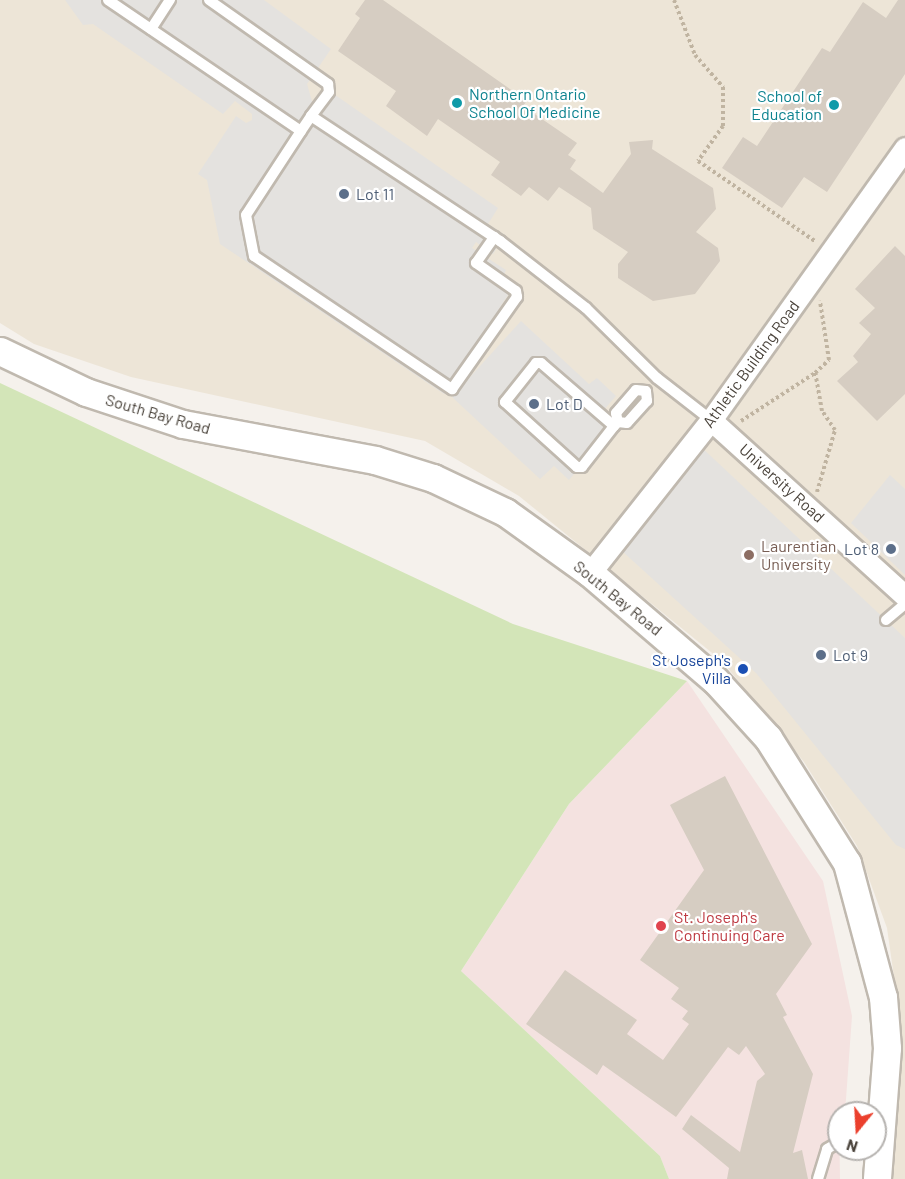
<!DOCTYPE html>
<html>
<head>
<meta charset="utf-8">
<style>
	body { margin:0 }
	#map { position:relative; width:905px; height:1179px; overflow:hidden; background:#f5f1ec; font-family:Barlow,sans-serif }
	div>[style] { position:absolute }
	.education>* { inset:0; background:#ede5d7 }
	.medical>* { inset:0; background:#f4e2e0 }
	.green>* { inset:0; background:#d3e5b8 }
	.parking>* { inset:0; background:#e4e2df }
	.building>* { inset:0; background:#d6cdc2 }
	.path>* { height:4px; margin-top:-2px; transform-origin:0; background:repeating-linear-gradient(90deg,#c0b4a1 0 3px,transparent 0 6px) }
	.roads { filter:drop-shadow(2px 0 #c0b9af) drop-shadow(-2px 0 #c0b9af) drop-shadow(0 2px #c0b9af) drop-shadow(0 -2px #c0b9af) }
	.service>* { height:10px; margin:-5px; padding:0 5px; transform-origin:5px; border-radius:5px; background:#fff }
	.minor>* { height:21px; margin:-10.5px; padding:0 10.5px; transform-origin:10.5px; border-radius:10.5px; background:#fff }
	.tertiary>* { height:27px; margin:-13.5px; padding:0 13.5px; transform-origin:13.5px; border-radius:13.5px; background:#fff }
	.dots>* { width:16px; height:16px; translate:-50% -50%; box-sizing:border-box; border:3px solid #fff; border-radius:50% }
	span { translate:-50% -50%; white-space:nowrap; text-align:center; line-height:1.15; -webkit-text-stroke:4.5px #fff; paint-order:stroke }
	.culture-label { font-size:16px; color:#0d838f }
	.left { translate:0 -50%; text-align:left }
	.right { translate:-100% -50%; text-align:right }
	.service-label { font-size:16px; color:#4e5e75 }
	.street-label { font-size:16px; color:#49423a }
	.education-label { font-size:16px; color:#785e54 }
	.transit-label { font-size:16px; color:#164399 }
	.health-label { font-size:16px; color:#be3a42 }
	.north { position:absolute; left:827px; top:1101px; width:60px; height:60px; box-sizing:border-box; background:#fff; border:2px solid #b6b3b0; border-radius:50%; rotate:198deg; font-size:16px; font-weight:700; line-height:24px; text-align:center; color:#49423a }
	.north::after { content:''; display:block; margin:auto; width:21px; height:27px; background:#eb402d; clip-path:polygon(50% 0,100% 100%,50% 72%,0 100%) }
</style>
</head>
<body>
<div id="map">
	<div class="education">
		<div style="clip-path:polygon(0 0,905px 0,905px 1179px,892px 1179px,900px 1019px,887px 928px,857px 846px,804px 762px,722px 661px,519px 496px,425px 441px,131px 377px,34px 344px,0 323px)"></div>
	</div>
	<div class="medical">
		<div style="clip-path:polygon(687px 681px,823px 881px,852px 1016px,845px 1113px,839px 1113px,840px 1179px,669px 1179px,660px 1156px,461px 971px,569px 804px)"></div>
	</div>
	<div class="green">
		<div style="clip-path:polygon(0 383px,513px 624px,687px 681px,569px 804px,461px 971px,660px 1156px,669px 1179px,0 1179px)"></div>
	</div>
	<div class="parking">
		<div style="clip-path:polygon(65px 0,264px 0,331px 49px,307px 84px,312px 101px,320px 102px,328px 90px,498px 208px,488px 224px,505px 235px,493px 254px,476px 242px,472px 248px,506px 270px,500px 284px,508px 295px,444px 394px,220px 244px,207px 180px,198px 174px,236px 116px,246px 123px,252px 120px,252px 114px,235px 101px,223px 114px,93px 24px,83px 25px)"></div>
		<div style="clip-path:polygon(521px 321px,589px 384px,597px 378px,616px 396px,603px 411px,616px 424px,569px 480px,554px 466px,540px 479px,452px 397px)"></div>
		<div style="clip-path:polygon(699px 445px,905px 638px,905px 849px,896px 845px,756px 673px,622px 551px)"></div>
		<div style="clip-path:polygon(890px 475px,905px 489px,905px 575px,851px 523px)"></div>
	</div>
	<div class="building">
		<div style="clip-path:polygon(365px 0,383px 0,527px 101px,523px 106px,577px 143px,568px 155px,576px 160px,570px 169px,603px 193px,631px 154px,629px 142px,653px 140px,652px 149px,713px 188px,716px 209px,696px 232px,718px 248px,720px 261px,695px 294px,653px 301px,618px 278px,618px 264px,628px 252px,593px 229px,591px 208px,559px 187px,548px 201px,529px 187px,521px 196px,491px 175px,500px 162px,438px 119px,427px 136px,386px 106px,396px 91px,338px 51px,360px 18px,355px 14px)"></div>
		<div style="clip-path:polygon(898px 0,905px 0,905px 74px,827px 192px,804px 177px,782px 208px,722px 168px,743px 137px,757px 146px,822px 48px,830px 52px,863px 2px,886px 18px)"></div>
		<div style="clip-path:polygon(895px 246px,905px 256px,905px 394px,877px 421px,837px 381px,858px 362px,853px 356px,871px 334px,859px 323px,875px 308px,855px 289px)"></div>
		<div style="clip-path:polygon(725px 776px,812px 944px,776px 994px,787px 1015px,783px 1017px,813px 1074px,793px 1153px,802px 1150px,808px 1179px,727px 1179px,729px 1168px,682px 1129px,691px 1115px,740px 1152px,757px 1081px,765px 1074px,746px 1046px,739px 1055px,728px 1047px,676px 1117px,603px 1065px,597px 1075px,526px 1024px,565px 970px,637px 1020px,627px 1034px,663px 1060px,689px 1024px,682px 1019px,688px 1011px,671px 999px,679px 988px,640px 960px,704px 870px,670px 805px)"></div>
	</div>
	<div class="path">
		<div style="left:674px;top:0;width:59px;rotate:69.1deg"></div>
		<div style="left:695px;top:55px;width:43px;rotate:48.8deg"></div>
		<div style="left:723px;top:87px;width:39px;rotate:90deg"></div>
		<div style="left:723px;top:126px;width:43px;rotate:125.5deg"></div>
		<div style="left:698px;top:161px;width:142px;rotate:34.4deg"></div>
		<div style="left:741px;top:421px;width:88px;rotate:-33deg"></div>
		<div style="left:817px;top:492px;width:65px;rotate:-73.8deg"></div>
		<div style="left:835px;top:430px;width:23px;rotate:-124deg"></div>
		<div style="left:822px;top:411px;width:39px;rotate:-100deg"></div>
		<div style="left:815px;top:373px;width:19px;rotate:-43deg"></div>
		<div style="left:829px;top:360px;width:60px;rotate:-98.7deg"></div>
	</div>
	<div class="roads">
		<div class="service">
			<div style="left:108px;top:0;width:233px;rotate:34.2deg"></div>
			<div style="left:301px;top:131px;width:18px;rotate:-56deg"></div>
			<div style="left:311px;top:116px;width:227px;rotate:33.5deg"></div>
			<div style="left:500px;top:241px;width:109px;rotate:37.9deg"></div>
			<div style="left:586px;top:308px;width:100px;rotate:44.6deg"></div>
			<div style="left:657px;top:378px;width:68px;rotate:37.9deg"></div>
			<div style="left:209px;top:0;width:146px;rotate:35.2deg"></div>
			<div style="left:328px;top:84px;width:8px;rotate:83deg"></div>
			<div style="left:329px;top:92px;width:30px;rotate:127deg"></div>
			<div style="left:151px;top:29px;width:35px;rotate:-57deg"></div>
			<div style="left:301px;top:131px;width:100px;rotate:123.2deg"></div>
			<div style="left:246px;top:215px;width:42px;rotate:79deg"></div>
			<div style="left:254px;top:256px;width:239px;rotate:33.9deg"></div>
			<div style="left:452px;top:389px;width:113px;rotate:-54.8deg"></div>
			<div style="left:517px;top:297px;width:6px;rotate:-99deg"></div>
			<div style="left:516px;top:291px;width:49px;rotate:-145deg"></div>
			<div style="left:476px;top:263px;width:32px;rotate:-55deg"></div>
			<div style="left:618px;top:422px;width:9px;rotate:6deg"></div>
			<div style="left:627px;top:423px;width:30px;rotate:-48deg"></div>
			<div style="left:647px;top:401px;width:10px;rotate:-96deg"></div>
			<div style="left:614px;top:426px;width:96px;rotate:-139.2deg"></div>
			<div style="left:541px;top:363px;width:5px;rotate:180deg"></div>
			<div style="left:536px;top:363px;width:50px;rotate:128.5deg"></div>
			<div style="left:505px;top:402px;width:97px;rotate:42.1deg"></div>
			<div style="left:577px;top:467px;width:5px"></div>
			<div style="left:582px;top:467px;width:52px;rotate:-52deg"></div>
			<div style="left:614px;top:426px;width:6px;rotate:-45deg"></div>
			<div style="left:618px;top:422px;width:9px;rotate:-103deg"></div>
			<div style="left:616px;top:413px;width:30px;rotate:-49deg"></div>
			<div style="left:636px;top:390px;width:10px;rotate:6deg"></div>
			<div style="left:886px;top:620px;width:25px;rotate:-40deg"></div>
			<div style="left:818px;top:1179px;width:31px;rotate:-73deg"></div>
			<div style="left:827px;top:1149px;width:14px;rotate:-30deg"></div>
		</div>
		<div class="minor">
			<div style="left:711px;top:420px;width:262px;rotate:42.2deg"></div>
			<div style="left:590px;top:573px;width:195px;rotate:-51.7deg"></div>
			<div style="left:711px;top:420px;width:334px;rotate:-54.5deg"></div>
		</div>
		<div class="tertiary">
			<div style="left:0;top:351px;width:95px;rotate:25.5deg"></div>
			<div style="left:86px;top:392px;width:102px;rotate:18.3deg"></div>
			<div style="left:183px;top:424px;width:195px;rotate:10.6deg"></div>
			<div style="left:375px;top:460px;width:61px;rotate:17.2deg"></div>
			<div style="left:433px;top:478px;width:80px;rotate:25.3deg"></div>
			<div style="left:505px;top:512px;width:105px;rotate:35.7deg"></div>
			<div style="left:590px;top:573px;width:165px;rotate:40.6deg"></div>
			<div style="left:715px;top:680px;width:79px;rotate:47.6deg"></div>
			<div style="left:768px;top:738px;width:148px;rotate:57.7deg"></div>
			<div style="left:847px;top:863px;width:139px;rotate:75deg"></div>
			<div style="left:883px;top:997px;width:51px;rotate:85.5deg"></div>
			<div style="left:887px;top:1048px;width:131px;rotate:94.4deg"></div>
		</div>
	</div>
	<div class="dots">
		<div style="left:457px;top:103px;background:#0f9aa8"></div>
		<div style="left:834px;top:105px;background:#0f9aa8"></div>
		<div style="left:344px;top:194px;background:#5c6f8a"></div>
		<div style="left:534px;top:404px;background:#5c6f8a"></div>
		<div style="left:891px;top:549px;background:#5c6f8a"></div>
		<div style="left:749px;top:555px;background:#8d6e63"></div>
		<div style="left:821px;top:655px;background:#5c6f8a"></div>
		<div style="left:743px;top:669px;background:#1a4fb4"></div>
		<div style="left:661px;top:926px;background:#e0444e"></div>
	</div>
	<div class="culture-label">
		<span class="left" style="left:469px;top:103px">Northern Ontario<br>School Of Medicine</span>
		<span class="right" style="left:822px;top:105px">School of<br>Education</span>
	</div>
	<div class="service-label">
		<span class="left" style="left:356px;top:194px">Lot 11</span>
		<span class="left" style="left:546px;top:404px">Lot D</span>
		<span class="right" style="left:879px;top:549px">Lot 8</span>
		<span class="left" style="left:833px;top:655px">Lot 9</span>
	</div>
	<div class="street-label">
		<span style="left:751px;top:364px;rotate:-54deg">Athletic Building Road</span>
		<span style="left:158px;top:414px;rotate:16deg">South Bay Road</span>
		<span style="left:782px;top:483px;rotate:42deg">University Road</span>
		<span style="left:618px;top:598px;rotate:39deg">South Bay Road</span>
	</div>
	<div class="education-label">
		<span class="left" style="left:761px;top:555px">Laurentian<br>University</span>
	</div>
	<div class="transit-label">
		<span class="right" style="left:731px;top:669px">St Joseph's<br>Villa</span>
	</div>
	<div class="health-label">
		<span class="left" style="left:674px;top:926px">St. Joseph's<br>Continuing Care</span>
	</div>
	<div class="north">N</div>
</div>
</body>
</html>
